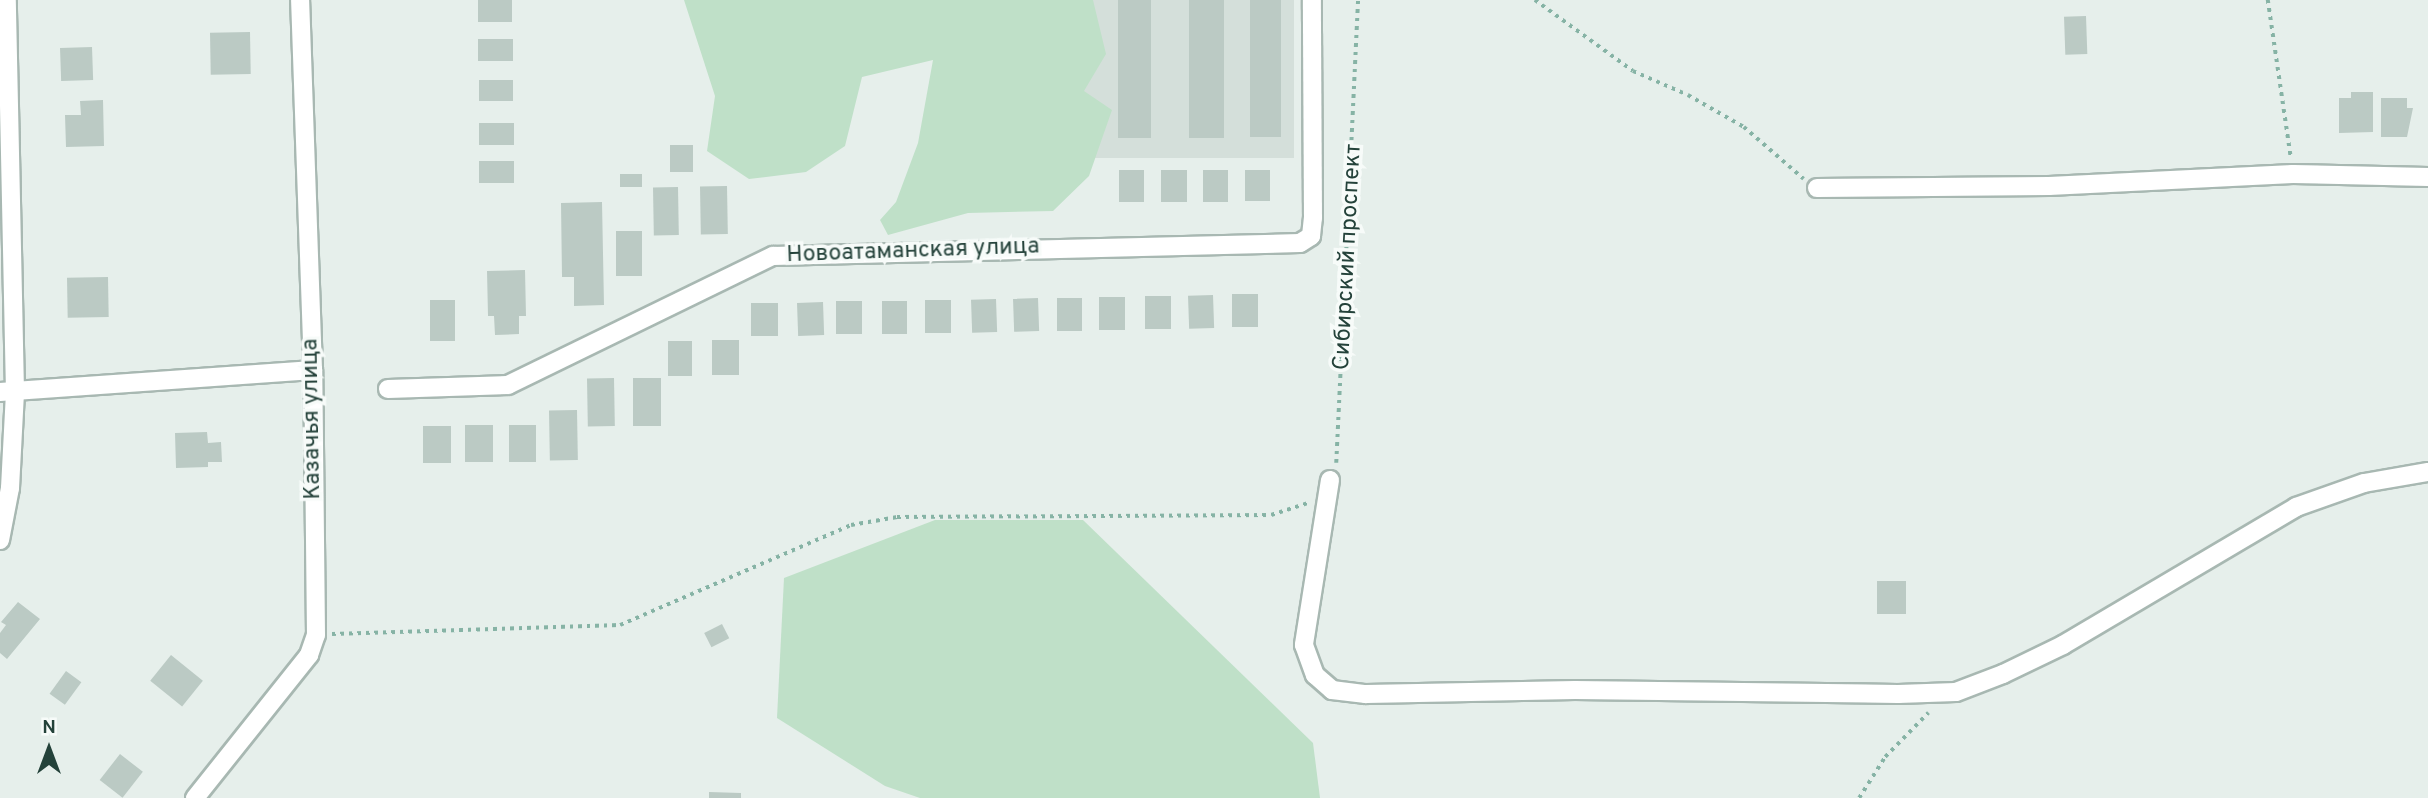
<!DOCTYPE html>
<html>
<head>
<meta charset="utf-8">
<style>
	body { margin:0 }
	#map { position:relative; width:2428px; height:798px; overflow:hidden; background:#e6efeb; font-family:Overpass,sans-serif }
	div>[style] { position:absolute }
	.built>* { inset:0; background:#d4dfda; transform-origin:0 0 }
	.green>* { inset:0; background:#bfe0c8 }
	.building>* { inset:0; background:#bbcac4; transform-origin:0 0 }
	.path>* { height:3.5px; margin-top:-1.75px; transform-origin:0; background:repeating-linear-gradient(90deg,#86b3a5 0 3.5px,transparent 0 8.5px) }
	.roads { filter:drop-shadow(2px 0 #a8b8b2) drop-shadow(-2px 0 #a8b8b2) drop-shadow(0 2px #a8b8b2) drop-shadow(0 -2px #a8b8b2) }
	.street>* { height:18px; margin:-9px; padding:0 9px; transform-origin:9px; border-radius:9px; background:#fff }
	span { translate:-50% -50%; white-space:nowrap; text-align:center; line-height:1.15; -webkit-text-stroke:7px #f7fbf9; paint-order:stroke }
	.street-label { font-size:23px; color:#24423a }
	.north { position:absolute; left:14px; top:714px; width:70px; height:70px; -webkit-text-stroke:5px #f7fbf9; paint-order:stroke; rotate:0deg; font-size:19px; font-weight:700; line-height:28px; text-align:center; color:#24423a }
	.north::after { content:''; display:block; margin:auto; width:24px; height:32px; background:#24423a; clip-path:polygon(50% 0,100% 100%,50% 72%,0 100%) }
</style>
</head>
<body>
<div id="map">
	<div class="built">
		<div style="left:1064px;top:0;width:230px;height:158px"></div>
	</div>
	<div class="green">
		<div style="clip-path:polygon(684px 0,1093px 0,1106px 54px,1084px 91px,1112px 110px,1089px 176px,1053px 211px,968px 213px,888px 235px,880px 220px,896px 202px,918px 143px,933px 60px,862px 77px,845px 146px,806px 172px,749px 179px,707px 151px,715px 96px)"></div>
		<div style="clip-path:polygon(935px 520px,1083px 520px,1313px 743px,1320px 798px,920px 798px,885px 786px,777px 718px,784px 578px)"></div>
	</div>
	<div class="building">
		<div style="left:478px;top:0;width:34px;height:22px"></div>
		<div style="left:1118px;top:0;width:33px;height:138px"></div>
		<div style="left:1189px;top:0;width:35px;height:138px"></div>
		<div style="left:1250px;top:0;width:31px;height:137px"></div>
		<div style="left:2086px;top:16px;width:38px;height:22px;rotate:88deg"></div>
		<div style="left:250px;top:32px;width:42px;height:40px;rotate:89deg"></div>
		<div style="left:478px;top:39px;width:35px;height:22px"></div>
		<div style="left:92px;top:47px;width:33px;height:32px;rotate:88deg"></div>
		<div style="left:479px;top:80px;width:34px;height:21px"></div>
		<div style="clip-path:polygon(2351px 92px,2373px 92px,2373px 132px,2339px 133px,2339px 98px,2351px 98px)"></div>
		<div style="clip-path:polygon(2381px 98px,2407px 98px,2407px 108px,2413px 108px,2407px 137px,2381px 137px)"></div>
		<div style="clip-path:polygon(103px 100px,104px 146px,66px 147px,65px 115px,81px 115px,80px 101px)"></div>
		<div style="left:479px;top:123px;width:35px;height:22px"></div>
		<div style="left:670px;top:145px;width:23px;height:27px"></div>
		<div style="left:514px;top:161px;width:22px;height:35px;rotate:90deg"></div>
		<div style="left:1119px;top:170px;width:25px;height:32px"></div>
		<div style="left:1161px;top:170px;width:26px;height:32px"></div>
		<div style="left:1203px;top:170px;width:25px;height:32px"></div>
		<div style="left:1245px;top:170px;width:25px;height:31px"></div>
		<div style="left:620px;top:174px;width:22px;height:13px"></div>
		<div style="left:727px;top:186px;width:48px;height:27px;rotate:89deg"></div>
		<div style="left:678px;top:187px;width:48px;height:25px;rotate:89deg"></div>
		<div style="clip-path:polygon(602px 202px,604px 305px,574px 306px,574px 277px,562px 277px,561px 203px)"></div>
		<div style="left:616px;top:231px;width:26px;height:45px"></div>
		<div style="clip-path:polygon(525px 270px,526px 316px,519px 316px,519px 334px,495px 335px,494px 316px,488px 316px,487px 271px)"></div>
		<div style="left:108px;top:277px;width:40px;height:41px;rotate:89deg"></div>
		<div style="left:1258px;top:294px;width:33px;height:26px;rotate:90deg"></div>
		<div style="left:1213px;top:295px;width:33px;height:25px;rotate:88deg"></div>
		<div style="left:1145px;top:296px;width:26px;height:33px"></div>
		<div style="left:1099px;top:297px;width:26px;height:33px"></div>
		<div style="left:1038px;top:298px;width:33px;height:25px;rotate:88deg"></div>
		<div style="left:1057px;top:298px;width:25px;height:33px"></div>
		<div style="left:996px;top:299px;width:33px;height:25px;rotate:88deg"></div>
		<div style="left:430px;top:300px;width:25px;height:41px"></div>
		<div style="left:925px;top:300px;width:26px;height:33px"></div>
		<div style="left:862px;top:301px;width:33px;height:26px;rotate:90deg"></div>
		<div style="left:882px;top:301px;width:25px;height:33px"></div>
		<div style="left:823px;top:302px;width:33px;height:26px;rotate:88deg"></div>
		<div style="left:751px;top:303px;width:27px;height:33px"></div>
		<div style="left:712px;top:340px;width:27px;height:35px"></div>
		<div style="left:668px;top:341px;width:24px;height:35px"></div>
		<div style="left:614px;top:378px;width:48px;height:27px;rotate:89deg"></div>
		<div style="left:633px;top:378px;width:28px;height:48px"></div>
		<div style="left:577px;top:410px;width:50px;height:28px;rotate:89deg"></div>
		<div style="left:493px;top:425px;width:37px;height:28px;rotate:90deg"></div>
		<div style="left:509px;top:425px;width:27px;height:37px"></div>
		<div style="left:451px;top:426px;width:37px;height:28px;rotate:90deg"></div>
		<div style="clip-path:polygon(207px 432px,208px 443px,221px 442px,222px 462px,208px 462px,208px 467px,176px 468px,175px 433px)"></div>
		<div style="left:1906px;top:581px;width:33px;height:29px;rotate:90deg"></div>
		<div style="clip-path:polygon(18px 602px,40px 619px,7px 659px,0 653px,0 633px,6px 625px,1px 622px)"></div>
		<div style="left:722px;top:624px;width:16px;height:20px;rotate:63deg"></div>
		<div style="left:171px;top:655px;width:41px;height:33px;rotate:39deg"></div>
		<div style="left:66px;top:671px;width:19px;height:28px;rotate:36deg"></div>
		<div style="left:120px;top:754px;width:29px;height:33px;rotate:38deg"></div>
		<div style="clip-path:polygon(709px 792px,741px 793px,741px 798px,709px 798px)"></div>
	</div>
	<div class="path">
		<div style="left:1535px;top:0;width:121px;rotate:35.9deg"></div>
		<div style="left:1633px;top:71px;width:60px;rotate:23.6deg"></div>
		<div style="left:1688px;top:95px;width:64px;rotate:29.7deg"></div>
		<div style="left:1744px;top:127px;width:79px;rotate:40.9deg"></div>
		<div style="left:2268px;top:0;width:159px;rotate:81.7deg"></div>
		<div style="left:1336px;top:463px;width:464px;rotate:-87.3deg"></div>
		<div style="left:332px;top:634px;width:288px;rotate:-1.8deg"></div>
		<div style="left:620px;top:625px;width:252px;rotate:-23.4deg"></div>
		<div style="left:851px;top:525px;width:47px;rotate:-9.9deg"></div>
		<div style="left:897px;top:517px;width:374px;rotate:-0.3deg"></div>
		<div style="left:1271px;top:515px;width:40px;rotate:-18deg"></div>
		<div style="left:1859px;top:798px;width:49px;rotate:-57.6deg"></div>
		<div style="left:1885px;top:757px;width:62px;rotate:-45.7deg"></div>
	</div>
	<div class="roads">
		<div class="street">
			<div style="left:1817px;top:188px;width:232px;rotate:-0.5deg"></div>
			<div style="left:2049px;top:186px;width:244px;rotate:-2.8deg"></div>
			<div style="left:2293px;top:174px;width:135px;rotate:1.3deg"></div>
			<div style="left:388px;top:389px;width:120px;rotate:-1.9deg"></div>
			<div style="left:508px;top:385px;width:295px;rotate:-26deg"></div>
			<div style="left:773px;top:256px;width:527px;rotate:-1.41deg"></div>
			<div style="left:1300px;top:243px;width:13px;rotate:-32deg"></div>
			<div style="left:1311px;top:236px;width:18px;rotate:-84deg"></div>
			<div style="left:1313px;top:218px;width:218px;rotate:-90.3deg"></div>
			<div style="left:0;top:392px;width:314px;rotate:-4deg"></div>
			<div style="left:1330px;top:480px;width:167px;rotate:99deg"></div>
			<div style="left:1304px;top:645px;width:32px;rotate:70deg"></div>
			<div style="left:1315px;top:675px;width:23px;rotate:41deg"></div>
			<div style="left:1332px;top:690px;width:34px;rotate:7deg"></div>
			<div style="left:1366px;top:694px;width:209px;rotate:-1.1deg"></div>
			<div style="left:1575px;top:690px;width:323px;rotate:0.7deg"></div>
			<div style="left:1898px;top:694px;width:58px;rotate:-2deg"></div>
			<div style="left:1956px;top:692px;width:50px;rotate:-21deg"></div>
			<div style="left:2003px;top:674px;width:67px;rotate:-25.8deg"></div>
			<div style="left:2063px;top:645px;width:271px;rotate:-30.6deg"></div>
			<div style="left:2296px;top:507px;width:72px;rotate:-19.4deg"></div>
			<div style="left:2364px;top:483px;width:65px;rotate:-9.8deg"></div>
			<div style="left:0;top:540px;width:53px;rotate:-79.1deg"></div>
			<div style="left:10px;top:488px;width:96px;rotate:-87deg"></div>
			<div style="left:15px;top:392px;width:392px;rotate:-91.2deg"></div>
			<div style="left:195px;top:798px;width:183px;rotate:-51.4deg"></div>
			<div style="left:309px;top:655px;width:21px;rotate:-71deg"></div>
			<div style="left:316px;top:635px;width:265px;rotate:-90.6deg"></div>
			<div style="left:313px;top:370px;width:370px;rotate:-92deg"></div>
		</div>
	</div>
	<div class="street-label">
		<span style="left:913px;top:252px;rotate:-2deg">Новоатаманская улица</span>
		<span style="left:1349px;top:257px;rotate:-87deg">Сибирский проспект</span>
		<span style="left:313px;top:419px;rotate:-91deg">Казачья улица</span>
	</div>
	<div class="north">N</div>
</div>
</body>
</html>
